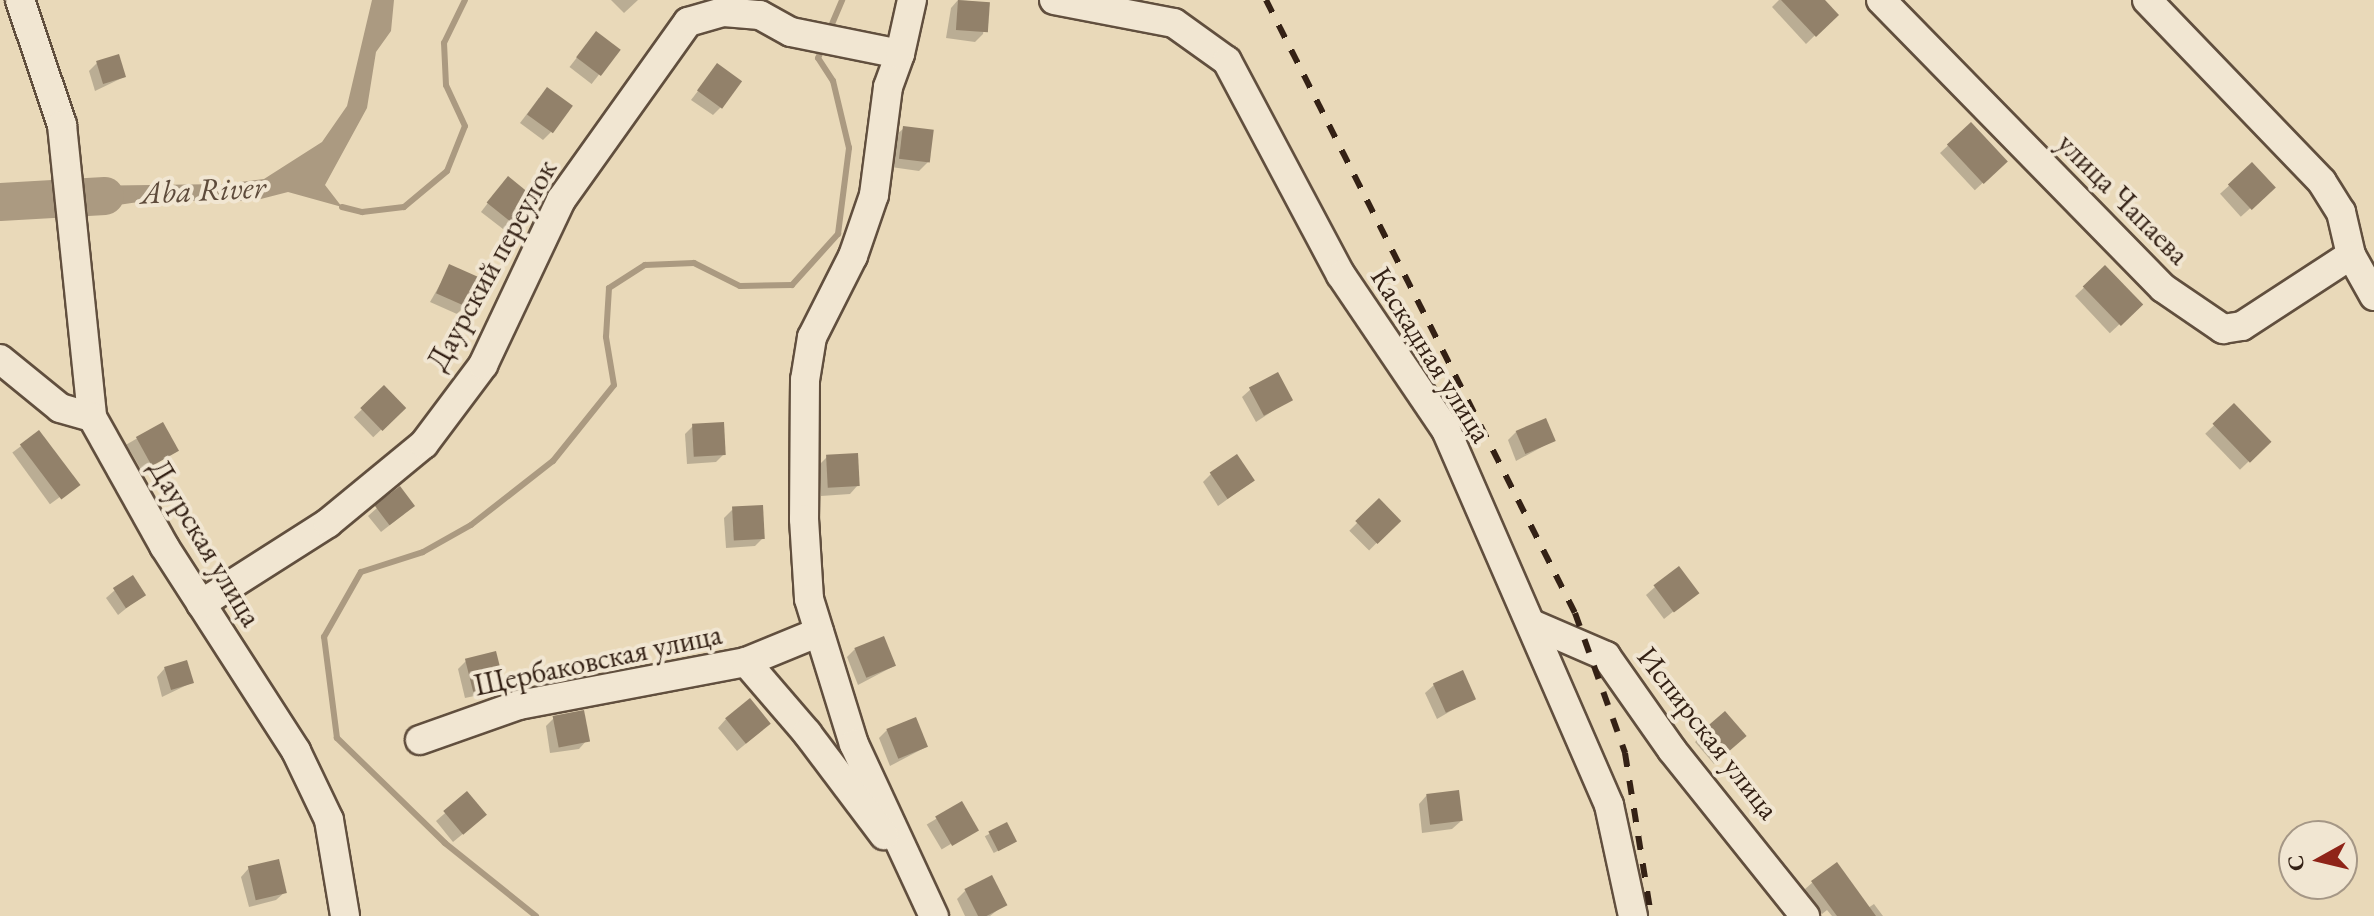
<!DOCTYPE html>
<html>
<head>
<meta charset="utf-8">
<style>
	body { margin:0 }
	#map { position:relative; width:2374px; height:916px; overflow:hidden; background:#e9d9b9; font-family:"EB Garamond",serif }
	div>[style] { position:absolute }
	.water>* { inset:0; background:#ab9a81 }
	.shadow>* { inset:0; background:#0003; transform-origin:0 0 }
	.stream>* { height:6px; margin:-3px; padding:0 3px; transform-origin:3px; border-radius:3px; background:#ab9a81 }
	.river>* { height:38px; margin:-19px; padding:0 19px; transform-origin:19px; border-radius:19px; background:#ab9a81 }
	.building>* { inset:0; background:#92816a; transform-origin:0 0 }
	.roads { filter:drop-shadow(2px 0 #614f3e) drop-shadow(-2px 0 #614f3e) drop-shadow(0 2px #614f3e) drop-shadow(0 -2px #614f3e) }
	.minor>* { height:28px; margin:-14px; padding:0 14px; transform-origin:14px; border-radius:14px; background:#f1e6d2 }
	.rail>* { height:6px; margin-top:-3px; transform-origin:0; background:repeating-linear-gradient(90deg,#342115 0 14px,transparent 0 28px) }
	span { translate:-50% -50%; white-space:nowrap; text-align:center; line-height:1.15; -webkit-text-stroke:8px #f1e6d2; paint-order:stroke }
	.street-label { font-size:30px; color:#342115 }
	.water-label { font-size:32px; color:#5e4b3b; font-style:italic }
	.north { position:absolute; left:2278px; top:820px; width:80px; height:80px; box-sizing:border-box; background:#f1e6d2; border:2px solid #a59786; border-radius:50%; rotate:262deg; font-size:22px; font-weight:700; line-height:32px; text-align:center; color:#342115 }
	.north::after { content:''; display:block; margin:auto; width:28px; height:36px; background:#8f2418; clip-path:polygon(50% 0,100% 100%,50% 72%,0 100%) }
</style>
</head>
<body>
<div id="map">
	<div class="water">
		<div style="clip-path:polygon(372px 0,394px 0,391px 31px,376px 52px,367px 108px,325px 185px,342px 207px,288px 192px,253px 201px,145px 201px,78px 211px,77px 186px,224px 184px,264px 179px,322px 142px,347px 106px)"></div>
	</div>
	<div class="shadow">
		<div style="clip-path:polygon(611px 0,638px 0,624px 13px)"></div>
		<div style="clip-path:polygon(958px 0,988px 3px,983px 34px,975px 42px,946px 38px,951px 8px)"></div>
		<div style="clip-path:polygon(1779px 0,1822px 0,1836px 15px,1806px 44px,1772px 7px)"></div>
		<div style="left:596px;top:33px;width:28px;height:43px;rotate:38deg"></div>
		<div style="clip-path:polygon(98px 62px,124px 77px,95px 91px,89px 71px)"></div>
		<div style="clip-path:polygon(717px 66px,721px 107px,713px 115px,691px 100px)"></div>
		<div style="clip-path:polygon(539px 98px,551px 132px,543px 140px,520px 123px)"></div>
		<div style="left:1970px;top:125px;width:51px;height:41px;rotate:47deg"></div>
		<div style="clip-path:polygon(904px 128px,928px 162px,919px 171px,891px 167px,895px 136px)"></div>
		<div style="left:2252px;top:165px;width:31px;height:43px;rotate:48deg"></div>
		<div style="clip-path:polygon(500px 187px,512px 221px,503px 229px,481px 212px)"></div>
		<div style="clip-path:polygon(450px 267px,465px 306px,457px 314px,430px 302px)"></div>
		<div style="left:2105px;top:268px;width:51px;height:41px;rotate:47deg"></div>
		<div style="left:384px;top:388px;width:28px;height:42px;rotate:46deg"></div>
		<div style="clip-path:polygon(1251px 389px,1291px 399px,1256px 422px,1242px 397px)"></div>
		<div style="left:2234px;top:406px;width:50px;height:40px;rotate:46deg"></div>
		<div style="left:162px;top:424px;width:30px;height:41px;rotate:60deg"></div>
		<div style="clip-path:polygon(693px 426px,724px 454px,716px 462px,687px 464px,685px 434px)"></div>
		<div style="clip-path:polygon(1516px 432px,1553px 441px,1516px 461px,1508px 440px)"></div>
		<div style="left:39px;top:433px;width:64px;height:33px;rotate:54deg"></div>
		<div style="clip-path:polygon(827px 457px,858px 485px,850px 494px,821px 496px,819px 465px)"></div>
		<div style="clip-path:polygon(1211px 474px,1253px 481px,1218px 506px,1203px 482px)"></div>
		<div style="left:1379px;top:501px;width:28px;height:42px;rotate:45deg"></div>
		<div style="clip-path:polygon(377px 508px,404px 514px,381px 532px,368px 516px)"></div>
		<div style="clip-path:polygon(732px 510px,763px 538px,755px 546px,726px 548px,724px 518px)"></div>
		<div style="clip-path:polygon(1655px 587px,1696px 593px,1664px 619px,1646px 595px)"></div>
		<div style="clip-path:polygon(115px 590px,144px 594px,118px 615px,106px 598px)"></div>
		<div style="clip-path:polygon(855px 649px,894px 666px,858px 685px,847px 657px)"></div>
		<div style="clip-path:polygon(466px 661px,502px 683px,494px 692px,465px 698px,458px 669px)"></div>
		<div style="clip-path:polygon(165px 668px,191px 683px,162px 697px,157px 677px)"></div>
		<div style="clip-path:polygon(1434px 685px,1473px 698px,1437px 719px,1425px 693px)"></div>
		<div style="clip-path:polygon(1725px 714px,1736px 744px,1714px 764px,1695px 742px)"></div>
		<div style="clip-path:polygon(554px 718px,587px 740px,579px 749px,550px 753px,546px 726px)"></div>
		<div style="clip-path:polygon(726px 719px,760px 732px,737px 751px,718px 728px)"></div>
		<div style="clip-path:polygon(887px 730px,926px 747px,890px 766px,879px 738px)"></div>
		<div style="clip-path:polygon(467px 794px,476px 823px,453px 842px,436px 821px)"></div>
		<div style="clip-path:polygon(1427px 795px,1461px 821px,1452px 829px,1422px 833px,1419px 804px)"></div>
		<div style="left:961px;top:804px;width:29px;height:40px;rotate:59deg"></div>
		<div style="left:1006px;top:825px;width:19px;height:24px;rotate:62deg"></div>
		<div style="clip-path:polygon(249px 868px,285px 892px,276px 900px,249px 907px,241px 877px)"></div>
		<div style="clip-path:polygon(1813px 882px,1868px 908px,1874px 904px,1883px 916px,1832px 916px,1827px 910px,1822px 914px,1804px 890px)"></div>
		<div style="clip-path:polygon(965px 891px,1005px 904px,990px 916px,965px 916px,957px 899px)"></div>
	</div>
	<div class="stream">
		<div style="left:829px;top:31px;width:34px;rotate:-67deg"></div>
		<div style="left:342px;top:207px;width:21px;rotate:14deg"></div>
		<div style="left:362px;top:212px;width:42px;rotate:-6.8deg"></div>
		<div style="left:404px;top:207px;width:56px;rotate:-39.9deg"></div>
		<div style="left:447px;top:171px;width:48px;rotate:-68.2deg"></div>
		<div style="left:465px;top:126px;width:45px;rotate:-114.9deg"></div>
		<div style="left:446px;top:85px;width:42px;rotate:-92.7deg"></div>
		<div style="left:444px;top:43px;width:48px;rotate:-64deg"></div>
		<div style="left:536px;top:916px;width:117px;rotate:-141.3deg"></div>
		<div style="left:445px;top:843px;width:151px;rotate:-135.8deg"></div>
		<div style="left:337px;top:738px;width:102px;rotate:-97.3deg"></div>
		<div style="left:324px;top:637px;width:75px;rotate:-60.4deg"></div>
		<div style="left:361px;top:572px;width:65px;rotate:-17.9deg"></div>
		<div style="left:423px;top:552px;width:55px;rotate:-29.4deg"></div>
		<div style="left:471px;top:525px;width:104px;rotate:-38deg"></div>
		<div style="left:553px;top:461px;width:97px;rotate:-51.2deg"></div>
		<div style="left:614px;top:385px;width:49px;rotate:-99.5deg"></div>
		<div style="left:606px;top:337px;width:49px;rotate:-86.5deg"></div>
		<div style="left:609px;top:288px;width:43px;rotate:-32.6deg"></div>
		<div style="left:645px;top:265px;width:49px;rotate:-2.3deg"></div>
		<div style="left:694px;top:263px;width:51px;rotate:26.6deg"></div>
		<div style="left:740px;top:286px;width:52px;rotate:-1.1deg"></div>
		<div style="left:792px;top:285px;width:69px;rotate:-48deg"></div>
		<div style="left:838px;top:234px;width:87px;rotate:-82.7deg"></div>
		<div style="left:849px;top:148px;width:69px;rotate:-103.4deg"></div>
		<div style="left:833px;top:81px;width:27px;rotate:-123deg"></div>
		<div style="left:818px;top:58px;width:14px;rotate:-65deg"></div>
	</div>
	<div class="river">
		<div style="left:0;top:202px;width:105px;rotate:-3.3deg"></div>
	</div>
	<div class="building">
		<div style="left:958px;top:0;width:32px;height:30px;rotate:4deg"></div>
		<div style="clip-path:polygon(1781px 0,1825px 0,1839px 15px,1816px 37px)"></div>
		<div style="left:596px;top:31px;width:31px;height:33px;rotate:37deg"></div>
		<div style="left:119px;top:54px;width:24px;height:24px;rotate:73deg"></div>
		<div style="left:717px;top:63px;width:31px;height:34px;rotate:36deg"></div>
		<div style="left:547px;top:87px;width:32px;height:34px;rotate:36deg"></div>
		<div style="left:1971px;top:122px;width:54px;height:33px;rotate:47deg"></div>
		<div style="left:903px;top:126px;width:31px;height:33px;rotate:7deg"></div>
		<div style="left:2252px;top:162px;width:35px;height:33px;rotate:47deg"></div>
		<div style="left:508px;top:176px;width:32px;height:34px;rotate:39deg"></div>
		<div style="left:449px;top:264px;width:34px;height:32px;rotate:24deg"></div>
		<div style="left:2105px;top:265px;width:55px;height:31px;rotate:46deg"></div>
		<div style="left:1278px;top:372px;width:32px;height:33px;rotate:62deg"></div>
		<div style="left:384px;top:385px;width:32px;height:33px;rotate:46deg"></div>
		<div style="left:2234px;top:403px;width:54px;height:30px;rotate:46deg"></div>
		<div style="left:1546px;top:418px;width:25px;height:33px;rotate:67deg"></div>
		<div style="left:163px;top:422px;width:33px;height:31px;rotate:61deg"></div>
		<div style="left:724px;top:422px;width:33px;height:32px;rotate:87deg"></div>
		<div style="left:39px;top:430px;width:69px;height:24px;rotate:53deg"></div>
		<div style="left:858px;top:453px;width:33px;height:32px;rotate:87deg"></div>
		<div style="left:1237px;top:454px;width:32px;height:33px;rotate:56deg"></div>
		<div style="left:400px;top:486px;width:25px;height:32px;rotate:53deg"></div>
		<div style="left:1379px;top:498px;width:32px;height:33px;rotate:46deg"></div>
		<div style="left:763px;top:505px;width:34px;height:31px;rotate:87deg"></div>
		<div style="left:1679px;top:566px;width:34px;height:32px;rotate:53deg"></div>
		<div style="left:133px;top:575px;width:24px;height:24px;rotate:57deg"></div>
		<div style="left:884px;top:636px;width:32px;height:32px;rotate:68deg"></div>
		<div style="left:496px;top:651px;width:34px;height:32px;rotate:76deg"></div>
		<div style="left:187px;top:660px;width:24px;height:24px;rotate:73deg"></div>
		<div style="left:1463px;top:670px;width:32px;height:33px;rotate:66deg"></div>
		<div style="left:750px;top:698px;width:33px;height:32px;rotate:51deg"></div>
		<div style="left:584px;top:710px;width:32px;height:32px;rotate:79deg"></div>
		<div style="left:1725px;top:711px;width:33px;height:31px;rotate:49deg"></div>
		<div style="left:916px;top:717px;width:32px;height:32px;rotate:68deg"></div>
		<div style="left:1459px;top:790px;width:31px;height:33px;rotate:83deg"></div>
		<div style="left:467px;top:791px;width:31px;height:31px;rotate:50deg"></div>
		<div style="left:962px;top:801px;width:34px;height:31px;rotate:60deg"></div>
		<div style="left:1007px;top:822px;width:22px;height:21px;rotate:63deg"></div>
		<div style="left:279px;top:859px;width:35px;height:32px;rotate:77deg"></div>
		<div style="clip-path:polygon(1837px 862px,1876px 916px,1837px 916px,1811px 881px)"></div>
		<div style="left:992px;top:875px;width:34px;height:31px;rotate:63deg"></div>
	</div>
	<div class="roads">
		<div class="minor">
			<div style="left:20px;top:0;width:132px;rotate:71.4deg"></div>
			<div style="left:62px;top:125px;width:294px;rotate:84.1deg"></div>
			<div style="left:92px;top:417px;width:148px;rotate:60.8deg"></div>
			<div style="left:164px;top:546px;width:244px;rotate:57.2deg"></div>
			<div style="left:296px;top:751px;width:76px;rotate:64.4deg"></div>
			<div style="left:329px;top:820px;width:97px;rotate:80.5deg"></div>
			<div style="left:1054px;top:0;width:122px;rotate:10.9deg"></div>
			<div style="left:1174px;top:23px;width:65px;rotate:35.6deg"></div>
			<div style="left:1227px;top:61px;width:242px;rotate:62deg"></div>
			<div style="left:1341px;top:275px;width:187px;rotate:55.9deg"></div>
			<div style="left:1446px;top:430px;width:409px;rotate:66.5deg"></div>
			<div style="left:1609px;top:805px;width:114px;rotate:77.8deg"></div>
			<div style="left:1881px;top:0;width:403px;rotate:45.6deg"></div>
			<div style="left:2163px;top:288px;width:73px;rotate:34.3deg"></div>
			<div style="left:2223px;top:329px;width:19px;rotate:-9deg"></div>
			<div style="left:2242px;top:326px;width:130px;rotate:-33.1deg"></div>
			<div style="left:2147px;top:0;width:252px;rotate:46.1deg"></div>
			<div style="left:2322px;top:182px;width:36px;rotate:58deg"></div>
			<div style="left:2341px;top:212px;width:44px;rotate:76.9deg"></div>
			<div style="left:2351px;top:255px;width:47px;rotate:60.7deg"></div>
			<div style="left:900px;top:54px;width:35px;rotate:110deg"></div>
			<div style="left:888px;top:87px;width:109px;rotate:97.4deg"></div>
			<div style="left:874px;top:195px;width:65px;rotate:109deg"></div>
			<div style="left:853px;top:256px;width:91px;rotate:116.8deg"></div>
			<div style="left:812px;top:337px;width:44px;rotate:99.2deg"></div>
			<div style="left:805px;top:380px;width:139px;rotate:90.4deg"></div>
			<div style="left:804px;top:519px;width:80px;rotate:86.4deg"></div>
			<div style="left:809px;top:599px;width:152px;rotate:72.8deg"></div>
			<div style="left:854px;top:744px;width:190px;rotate:65.1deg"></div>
			<div style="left:0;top:359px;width:77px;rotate:39.2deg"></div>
			<div style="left:60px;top:408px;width:33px;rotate:16deg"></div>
			<div style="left:201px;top:604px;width:151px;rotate:-32.5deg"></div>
			<div style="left:328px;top:523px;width:124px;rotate:-39.5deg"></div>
			<div style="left:424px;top:444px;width:99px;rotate:-53.2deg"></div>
			<div style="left:483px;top:365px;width:183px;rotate:-64.7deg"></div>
			<div style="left:561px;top:200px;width:219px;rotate:-54.5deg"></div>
			<div style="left:688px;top:22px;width:37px;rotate:-16deg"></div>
			<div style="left:724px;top:12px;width:36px;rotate:5deg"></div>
			<div style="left:760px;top:15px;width:35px;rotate:29deg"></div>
			<div style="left:791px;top:32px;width:111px;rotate:11.4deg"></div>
			<div style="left:900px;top:54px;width:55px;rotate:-77.5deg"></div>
			<div style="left:1532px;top:624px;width:81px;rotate:23.4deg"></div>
			<div style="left:1606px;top:656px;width:115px;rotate:54.9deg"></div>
			<div style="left:1672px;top:750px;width:213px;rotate:51.3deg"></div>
			<div style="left:746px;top:662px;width:94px;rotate:49.3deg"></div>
			<div style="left:807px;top:733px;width:128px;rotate:53deg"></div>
			<div style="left:420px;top:740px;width:105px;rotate:-19.5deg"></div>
			<div style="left:519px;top:705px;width:231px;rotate:-10.7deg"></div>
			<div style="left:746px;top:662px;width:79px;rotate:-22.3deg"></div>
		</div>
	</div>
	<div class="rail">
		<div style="left:1266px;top:0;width:686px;rotate:63.25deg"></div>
		<div style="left:1575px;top:613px;width:149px;rotate:70.3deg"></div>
		<div style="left:1625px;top:753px;width:165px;rotate:80.9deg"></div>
	</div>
	<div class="street-label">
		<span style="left:2123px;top:199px;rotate:45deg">улица Чапаева</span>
		<span style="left:492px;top:265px;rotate:-61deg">Даурский переулок</span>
		<span style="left:1431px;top:355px;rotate:58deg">Каскадная улица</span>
		<span style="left:205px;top:543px;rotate:59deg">Даурская улица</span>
		<span style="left:598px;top:660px;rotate:-12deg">Щербаковская улица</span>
		<span style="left:1708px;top:733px;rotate:52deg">Испирская улица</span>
	</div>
	<div class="water-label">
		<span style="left:203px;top:190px;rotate:-3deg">Aba River</span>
	</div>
	<div class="north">С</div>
</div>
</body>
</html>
